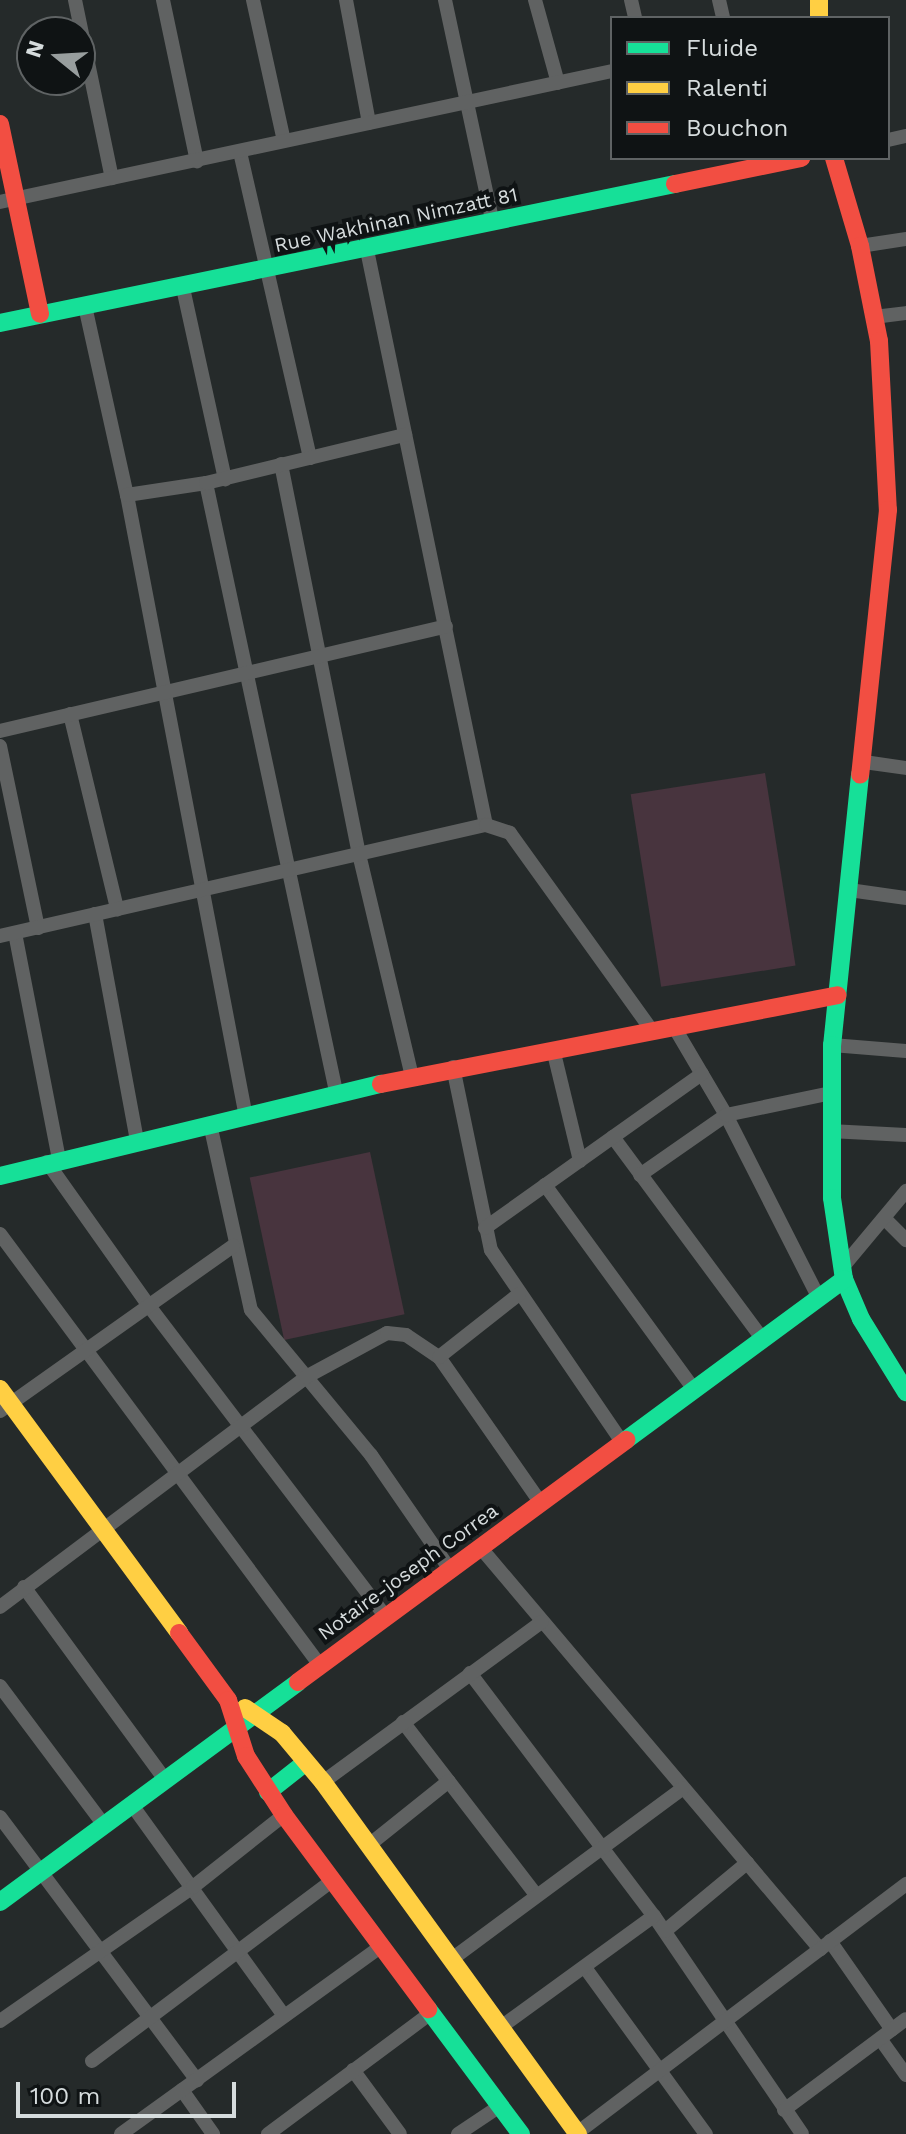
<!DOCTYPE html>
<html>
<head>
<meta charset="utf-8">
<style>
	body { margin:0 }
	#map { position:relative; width:906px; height:2134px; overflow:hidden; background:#252a2a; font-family:"Work Sans",sans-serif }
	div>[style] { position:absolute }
	.green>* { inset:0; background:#48343e; transform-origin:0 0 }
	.street>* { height:14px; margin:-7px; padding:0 7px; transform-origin:7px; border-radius:7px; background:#606262 }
	.fast>* { height:18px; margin:-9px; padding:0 9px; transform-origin:9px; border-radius:9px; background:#16e098 }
	.slow>* { height:18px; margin:-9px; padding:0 9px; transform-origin:9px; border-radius:9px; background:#ffcf43 }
	.jam>* { height:18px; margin:-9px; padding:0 9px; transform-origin:9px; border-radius:9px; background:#f24e42 }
	span { translate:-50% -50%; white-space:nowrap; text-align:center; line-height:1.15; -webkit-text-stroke:8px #0f1314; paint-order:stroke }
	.street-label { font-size:20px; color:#d6dcdd }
	.legend { position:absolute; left:610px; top:16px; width:280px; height:144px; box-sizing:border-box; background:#0f1314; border:2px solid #5f6364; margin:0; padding:10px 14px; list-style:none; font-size:24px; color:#d6dcdd }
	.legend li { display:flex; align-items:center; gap:16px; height:40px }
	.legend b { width:40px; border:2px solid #5f6364 }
	.north { position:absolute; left:16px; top:16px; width:80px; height:80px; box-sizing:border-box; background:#0f1314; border:2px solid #5f6364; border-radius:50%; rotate:288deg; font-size:22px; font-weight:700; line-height:32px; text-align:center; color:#d6dcdd }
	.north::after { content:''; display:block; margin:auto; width:28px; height:36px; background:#989e9e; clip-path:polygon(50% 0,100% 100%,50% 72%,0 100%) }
	.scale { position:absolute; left:16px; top:2082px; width:220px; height:36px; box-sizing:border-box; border:4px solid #d6dcdd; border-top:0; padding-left:10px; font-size:24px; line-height:28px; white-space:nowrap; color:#d6dcdd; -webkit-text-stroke:6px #0f1314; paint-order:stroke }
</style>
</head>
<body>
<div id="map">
	<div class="green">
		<div style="left:765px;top:773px;width:195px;height:136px;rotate:81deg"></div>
		<div style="left:370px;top:1152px;width:166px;height:123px;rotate:78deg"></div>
	</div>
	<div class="street">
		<div style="left:75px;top:0;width:182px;rotate:78.3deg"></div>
		<div style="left:163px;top:0;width:165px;rotate:78.1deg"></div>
		<div style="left:253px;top:0;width:144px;rotate:77.6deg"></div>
		<div style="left:346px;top:0;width:125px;rotate:79.4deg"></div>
		<div style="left:445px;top:0;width:225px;rotate:77.9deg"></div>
		<div style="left:535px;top:0;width:86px;rotate:74.5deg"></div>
		<div style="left:631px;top:0;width:18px;rotate:77deg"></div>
		<div style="left:719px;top:0;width:18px;rotate:77deg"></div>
		<div style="left:888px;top:140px;width:18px;rotate:-13deg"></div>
		<div style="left:240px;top:152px;width:314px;rotate:77.1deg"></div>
		<div style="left:0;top:202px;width:626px;rotate:-12.08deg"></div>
		<div style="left:860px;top:246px;width:47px;rotate:-8.7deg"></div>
		<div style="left:367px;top:250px;width:587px;rotate:78.31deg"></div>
		<div style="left:183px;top:288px;width:196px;rotate:77.6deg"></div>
		<div style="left:85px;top:306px;width:194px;rotate:77.5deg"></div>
		<div style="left:127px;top:495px;width:633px;rotate:79.17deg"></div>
		<div style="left:874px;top:317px;width:32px;rotate:-7deg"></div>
		<div style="left:281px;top:464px;width:398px;rotate:78.7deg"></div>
		<div style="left:359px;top:854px;width:229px;rotate:76.6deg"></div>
		<div style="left:206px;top:483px;width:627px;rotate:77.94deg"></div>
		<div style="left:127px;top:495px;width:80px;rotate:-8.6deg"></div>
		<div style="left:206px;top:483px;width:205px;rotate:-13.6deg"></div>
		<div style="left:70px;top:714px;width:201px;rotate:76.4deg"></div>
		<div style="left:0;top:731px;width:458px;rotate:-13.2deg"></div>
		<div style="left:0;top:746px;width:186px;rotate:78.2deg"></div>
		<div style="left:864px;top:762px;width:42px;rotate:8.1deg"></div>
		<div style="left:849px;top:890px;width:58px;rotate:8deg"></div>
		<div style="left:95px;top:914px;width:230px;rotate:79.5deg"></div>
		<div style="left:15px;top:933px;width:230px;rotate:79deg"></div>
		<div style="left:0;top:936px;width:499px;rotate:-12.9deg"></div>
		<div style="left:486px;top:825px;width:25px;rotate:18deg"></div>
		<div style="left:510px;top:833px;width:241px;rotate:54.3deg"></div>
		<div style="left:673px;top:1025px;width:104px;rotate:59.5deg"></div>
		<div style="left:726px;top:1115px;width:203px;rotate:63.1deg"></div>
		<div style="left:832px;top:1045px;width:74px;rotate:4.6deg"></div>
		<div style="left:553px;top:1049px;width:115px;rotate:76.4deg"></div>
		<div style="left:453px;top:1067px;width:187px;rotate:78.3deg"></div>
		<div style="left:491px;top:1250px;width:232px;rotate:55.7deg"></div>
		<div style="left:210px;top:1124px;width:190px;rotate:77.6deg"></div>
		<div style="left:251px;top:1310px;width:188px;rotate:50.4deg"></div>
		<div style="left:371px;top:1455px;width:137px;rotate:55.4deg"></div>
		<div style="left:830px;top:1131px;width:76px;rotate:3deg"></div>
		<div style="left:613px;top:1137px;width:249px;rotate:53.5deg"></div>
		<div style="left:47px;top:1162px;width:176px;rotate:54.7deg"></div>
		<div style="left:149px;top:1306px;width:390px;rotate:52.7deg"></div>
		<div style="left:640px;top:1175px;width:105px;rotate:-34.9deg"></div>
		<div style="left:726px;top:1115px;width:107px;rotate:-11.8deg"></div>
		<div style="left:545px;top:1185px;width:251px;rotate:53.9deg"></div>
		<div style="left:885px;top:1219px;width:30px;rotate:45deg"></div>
		<div style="left:485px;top:1228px;width:266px;rotate:-35.4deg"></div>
		<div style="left:0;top:1234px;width:535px;rotate:53.43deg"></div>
		<div style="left:841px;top:1269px;width:102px;rotate:-50.2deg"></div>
		<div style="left:439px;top:1357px;width:177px;rotate:55.1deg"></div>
		<div style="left:0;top:1411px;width:286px;rotate:-35.3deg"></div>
		<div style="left:480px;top:1547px;width:527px;rotate:49.78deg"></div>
		<div style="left:24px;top:1587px;width:237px;rotate:53.8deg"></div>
		<div style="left:0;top:1607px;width:383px;rotate:-36.9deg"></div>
		<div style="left:306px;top:1377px;width:92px;rotate:-28.5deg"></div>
		<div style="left:387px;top:1333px;width:19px;rotate:6deg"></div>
		<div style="left:406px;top:1335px;width:40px;rotate:34deg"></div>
		<div style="left:439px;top:1357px;width:102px;rotate:-38.2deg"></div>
		<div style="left:470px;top:1673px;width:305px;rotate:52.9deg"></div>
		<div style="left:654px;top:1916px;width:263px;rotate:55.8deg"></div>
		<div style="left:0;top:1686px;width:174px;rotate:53.2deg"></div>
		<div style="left:403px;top:1722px;width:218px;rotate:52.4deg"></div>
		<div style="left:323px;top:1782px;width:271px;rotate:-36.2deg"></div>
		<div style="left:132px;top:1805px;width:260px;rotate:54.2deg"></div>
		<div style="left:0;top:1817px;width:329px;rotate:53.2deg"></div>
		<div style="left:369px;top:1845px;width:102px;rotate:-38.7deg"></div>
		<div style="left:665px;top:1931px;width:107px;rotate:-39.7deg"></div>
		<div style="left:830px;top:1941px;width:108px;rotate:55.1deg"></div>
		<div style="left:452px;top:1959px;width:287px;rotate:-36.5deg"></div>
		<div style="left:586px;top:1969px;width:204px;rotate:54deg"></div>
		<div style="left:0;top:2021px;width:235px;rotate:-34.8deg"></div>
		<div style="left:193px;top:1887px;width:116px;rotate:-38.4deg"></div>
		<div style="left:501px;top:2027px;width:189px;rotate:-36deg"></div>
		<div style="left:881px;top:2040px;width:43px;rotate:54.5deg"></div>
		<div style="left:92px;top:2061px;width:301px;rotate:-36.9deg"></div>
		<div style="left:353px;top:2070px;width:79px;rotate:53.7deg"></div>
		<div style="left:182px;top:2090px;width:54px;rotate:54.8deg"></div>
		<div style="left:784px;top:2110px;width:152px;rotate:-36.7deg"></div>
		<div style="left:577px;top:2133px;width:413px;rotate:-37.1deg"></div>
		<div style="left:121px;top:2134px;width:322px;rotate:-35.8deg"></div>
		<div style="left:268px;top:2134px;width:203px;rotate:-36.6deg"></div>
		<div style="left:458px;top:2134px;width:50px;rotate:-33.7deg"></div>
	</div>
	<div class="fast">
		<div style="left:0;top:323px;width:689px;rotate:-11.64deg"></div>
		<div style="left:860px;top:775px;width:271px;rotate:95.9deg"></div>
		<div style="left:832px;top:1045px;width:153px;rotate:90deg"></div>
		<div style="left:832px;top:1198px;width:82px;rotate:81.6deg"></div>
		<div style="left:844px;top:1279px;width:43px;rotate:67deg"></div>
		<div style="left:861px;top:1319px;width:86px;rotate:58.3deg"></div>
		<div style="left:0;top:1176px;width:392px;rotate:-13.6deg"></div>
		<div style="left:626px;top:1440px;width:271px;rotate:-36.4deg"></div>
		<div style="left:268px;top:1792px;width:48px;rotate:-38.3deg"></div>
		<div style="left:0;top:1902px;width:370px;rotate:-36.4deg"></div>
		<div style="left:428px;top:2009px;width:156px;rotate:53.4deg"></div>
	</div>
	<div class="slow">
		<div style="left:819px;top:0;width:18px;rotate:90deg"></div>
		<div style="left:0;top:1389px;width:303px;rotate:53.7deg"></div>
		<div style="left:245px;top:1708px;width:45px;rotate:34deg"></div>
		<div style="left:282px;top:1733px;width:64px;rotate:50.1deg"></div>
		<div style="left:323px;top:1782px;width:435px;rotate:54.1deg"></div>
	</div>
	<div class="jam">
		<div style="left:0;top:124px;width:194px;rotate:78.1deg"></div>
		<div style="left:834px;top:158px;width:92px;rotate:73.5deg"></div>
		<div style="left:860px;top:246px;width:97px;rotate:78.7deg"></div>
		<div style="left:879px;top:341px;width:169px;rotate:87deg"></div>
		<div style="left:888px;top:510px;width:266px;rotate:96deg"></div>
		<div style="left:675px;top:184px;width:129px;rotate:-11.7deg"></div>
		<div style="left:381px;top:1084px;width:465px;rotate:-11deg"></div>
		<div style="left:179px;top:1633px;width:83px;rotate:53.8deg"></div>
		<div style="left:228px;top:1700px;width:59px;rotate:72.2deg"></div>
		<div style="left:246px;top:1756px;width:70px;rotate:57.2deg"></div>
		<div style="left:284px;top:1815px;width:242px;rotate:53.4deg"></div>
		<div style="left:298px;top:1682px;width:408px;rotate:-36.4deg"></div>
	</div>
	<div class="street-label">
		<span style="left:396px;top:220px;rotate:-12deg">Rue Wakhinan Nimzatt 81</span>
		<span style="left:408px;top:1572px;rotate:-36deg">Notaire-joseph Correa</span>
	</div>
	<ul class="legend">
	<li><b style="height:10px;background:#16e098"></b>Fluide</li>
	<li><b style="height:10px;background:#ffcf43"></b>Ralenti</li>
	<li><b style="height:10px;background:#f24e42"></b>Bouchon</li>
	</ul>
	<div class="north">N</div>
	<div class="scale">100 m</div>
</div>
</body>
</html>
